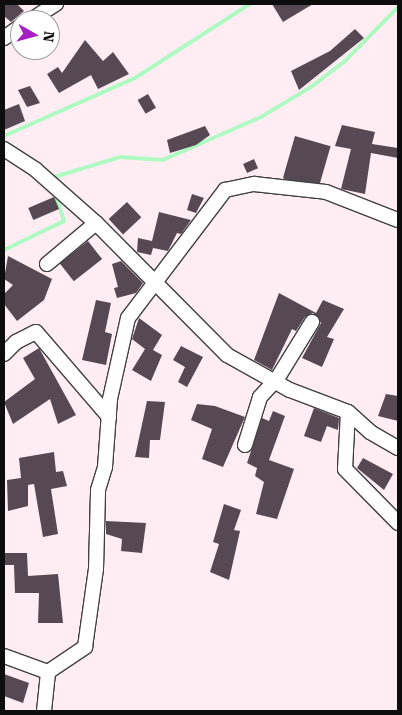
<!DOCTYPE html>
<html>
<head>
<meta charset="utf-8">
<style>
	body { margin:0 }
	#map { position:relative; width:402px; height:715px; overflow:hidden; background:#ffedf3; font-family:"Roboto Serif",serif }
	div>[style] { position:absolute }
	.stream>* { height:4px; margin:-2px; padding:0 2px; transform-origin:2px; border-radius:2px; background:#aff9c2 }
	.building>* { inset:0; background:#564953; transform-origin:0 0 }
	.roads { filter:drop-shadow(1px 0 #404040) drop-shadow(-1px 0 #404040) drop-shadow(0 1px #404040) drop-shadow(0 -1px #404040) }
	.minor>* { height:14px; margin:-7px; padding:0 7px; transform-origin:7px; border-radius:7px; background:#fff }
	span { translate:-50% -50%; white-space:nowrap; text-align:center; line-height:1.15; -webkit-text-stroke:5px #fff; paint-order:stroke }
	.frame { position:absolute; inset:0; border:5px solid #0d0d0d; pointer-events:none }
	.north { position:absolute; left:10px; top:10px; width:50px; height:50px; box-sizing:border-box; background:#fff; border:1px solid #9e9e9e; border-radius:50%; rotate:97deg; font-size:14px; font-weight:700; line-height:20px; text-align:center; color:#0d0d0d }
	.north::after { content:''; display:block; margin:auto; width:18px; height:22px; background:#a81fc3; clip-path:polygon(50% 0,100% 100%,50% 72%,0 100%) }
</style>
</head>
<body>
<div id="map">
	<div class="stream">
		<div style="left:4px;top:136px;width:143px;rotate:-23.9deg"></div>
		<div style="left:135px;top:78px;width:137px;rotate:-32.8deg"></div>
		<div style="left:51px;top:178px;width:72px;rotate:-16.9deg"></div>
		<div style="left:120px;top:157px;width:43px;rotate:4deg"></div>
		<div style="left:163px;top:160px;width:107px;rotate:-23.7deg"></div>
		<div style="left:261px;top:117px;width:58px;rotate:-31deg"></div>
		<div style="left:311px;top:87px;width:43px;rotate:-37.4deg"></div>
		<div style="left:345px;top:61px;width:76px;rotate:-45.5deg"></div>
		<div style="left:4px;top:250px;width:67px;rotate:-25.8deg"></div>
		<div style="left:64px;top:221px;width:28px;rotate:-108deg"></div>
	</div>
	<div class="building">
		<div style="clip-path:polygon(4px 4px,17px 4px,24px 11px,11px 22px,4px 16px)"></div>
		<div style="clip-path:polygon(272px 4px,313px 4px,283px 22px)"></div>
		<div style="clip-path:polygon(355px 29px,364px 38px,299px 90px,291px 71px,330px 51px)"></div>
		<div style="clip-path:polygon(85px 40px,103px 61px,113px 52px,129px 74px,98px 89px,91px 75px,59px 93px,47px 74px,58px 67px,62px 73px)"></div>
		<div style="clip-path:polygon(30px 86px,40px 103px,27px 107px,18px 90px)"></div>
		<div style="left:148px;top:94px;width:16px;height:12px;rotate:60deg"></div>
		<div style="clip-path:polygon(19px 104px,25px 121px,4px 130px,4px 110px)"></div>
		<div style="clip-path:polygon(342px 125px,375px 132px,372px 144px,398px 148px,398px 158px,371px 153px,365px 194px,341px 189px,351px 149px,335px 146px)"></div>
		<div style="clip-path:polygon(205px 126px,210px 135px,196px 145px,170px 153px,167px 140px)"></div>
		<div style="left:295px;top:136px;width:37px;height:44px;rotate:16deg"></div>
		<div style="left:254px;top:159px;width:10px;height:12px;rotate:66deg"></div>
		<div style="clip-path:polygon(192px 194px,204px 198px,196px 213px,187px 210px)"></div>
		<div style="left:54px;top:197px;width:13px;height:28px;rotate:67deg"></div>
		<div style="left:127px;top:202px;width:21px;height:25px;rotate:47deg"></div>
		<div style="clip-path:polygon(159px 212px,191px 220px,181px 234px,177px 233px,168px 251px,153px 248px,151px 255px,137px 252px,138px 238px,152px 241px)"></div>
		<div style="left:88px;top:241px;width:23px;height:36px;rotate:52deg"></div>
		<div style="clip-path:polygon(8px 256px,52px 279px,44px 300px,17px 321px,4px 304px,4px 294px,13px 285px,4px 279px)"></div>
		<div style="clip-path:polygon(121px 261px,143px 283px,136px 293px,117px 298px,114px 288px,118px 287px,112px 264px)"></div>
		<div style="clip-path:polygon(279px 293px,316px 313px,323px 300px,344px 309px,327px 337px,334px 339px,322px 367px,302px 358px,321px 323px,313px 313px,305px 317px,296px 331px,292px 329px,272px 370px,254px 360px)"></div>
		<div style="clip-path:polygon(96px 300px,111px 303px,105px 332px,112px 334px,106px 365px,82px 360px)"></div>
		<div style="clip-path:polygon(139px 318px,162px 335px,153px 350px,162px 355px,151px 381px,132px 370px,145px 349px,132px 339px)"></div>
		<div style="clip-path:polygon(181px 346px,203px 357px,187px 387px,178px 382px,185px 367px,173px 360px)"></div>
		<div style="clip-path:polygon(39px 348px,76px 415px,58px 424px,50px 399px,13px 424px,4px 402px,35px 379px,23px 358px)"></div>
		<div style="clip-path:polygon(386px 394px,398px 396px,398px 421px,378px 416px)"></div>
		<div style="clip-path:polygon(147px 401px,165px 402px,160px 440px,150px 440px,149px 458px,135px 457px)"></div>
		<div style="clip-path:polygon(197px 404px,215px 406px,245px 417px,223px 467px,202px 459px,212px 429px,191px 420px)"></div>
		<div style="clip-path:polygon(314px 408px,339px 418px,338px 430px,327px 426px,321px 442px,304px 436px)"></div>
		<div style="clip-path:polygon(273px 411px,285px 416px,269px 460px,294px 469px,277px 519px,256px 514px,264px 482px,255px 476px,257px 468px,247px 463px,262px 418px,269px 421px)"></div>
		<div style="clip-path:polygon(54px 452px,56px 472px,63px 471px,67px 486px,51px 489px,58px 534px,43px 537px,34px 484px,28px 485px,28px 506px,8px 511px,7px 480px,21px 478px,19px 458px)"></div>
		<div style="clip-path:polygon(363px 458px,393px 474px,384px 490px,357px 468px)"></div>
		<div style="clip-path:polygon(224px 504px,241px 510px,234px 530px,240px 531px,229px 580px,210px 572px,219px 544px,213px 542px)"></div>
		<div style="clip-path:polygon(106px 521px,146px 523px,142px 553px,121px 551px,122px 539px,106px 534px)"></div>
		<div style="clip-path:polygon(4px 553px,27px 553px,28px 576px,58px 574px,63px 623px,38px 623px,39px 593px,15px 593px,14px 565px,4px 565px)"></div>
		<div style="clip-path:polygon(4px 674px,29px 683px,23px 703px,4px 696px)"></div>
	</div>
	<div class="roads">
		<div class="minor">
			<div style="left:31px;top:20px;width:30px;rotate:-33deg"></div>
			<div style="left:4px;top:38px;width:19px;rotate:-35deg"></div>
			<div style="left:4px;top:149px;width:38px;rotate:33deg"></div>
			<div style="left:36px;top:170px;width:80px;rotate:41.5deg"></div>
			<div style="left:96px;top:223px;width:186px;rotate:45.2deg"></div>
			<div style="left:227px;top:355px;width:72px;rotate:29.1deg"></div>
			<div style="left:290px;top:390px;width:62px;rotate:20.8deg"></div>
			<div style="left:348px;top:412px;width:30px;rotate:42deg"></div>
			<div style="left:370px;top:432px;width:32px;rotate:30deg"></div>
			<div style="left:47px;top:264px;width:64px;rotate:-39.9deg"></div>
			<div style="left:4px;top:354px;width:17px;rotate:-45deg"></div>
			<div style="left:16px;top:342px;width:22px;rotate:-27deg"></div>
			<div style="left:36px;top:332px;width:112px;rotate:49.3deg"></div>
			<div style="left:348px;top:412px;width:57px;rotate:93deg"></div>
			<div style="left:345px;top:469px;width:76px;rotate:45.5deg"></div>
			<div style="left:245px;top:445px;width:50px;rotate:-72.6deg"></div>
			<div style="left:260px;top:397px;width:25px;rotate:-47deg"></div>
			<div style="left:277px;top:379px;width:67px;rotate:-58.4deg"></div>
			<div style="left:4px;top:656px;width:47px;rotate:20deg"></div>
			<div style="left:44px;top:711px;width:39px;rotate:-84deg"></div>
			<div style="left:48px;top:672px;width:45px;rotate:-34deg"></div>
			<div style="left:85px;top:647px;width:79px;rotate:-82deg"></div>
			<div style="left:96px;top:569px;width:79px;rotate:-88.5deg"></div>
			<div style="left:98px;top:490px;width:24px;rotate:-73deg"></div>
			<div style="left:105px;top:467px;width:68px;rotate:-85.8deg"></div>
			<div style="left:110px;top:399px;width:83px;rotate:-77.5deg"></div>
			<div style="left:128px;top:318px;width:161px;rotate:-52.8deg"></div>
			<div style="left:225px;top:190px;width:30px;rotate:-12deg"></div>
			<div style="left:254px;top:184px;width:72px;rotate:6.3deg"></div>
			<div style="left:326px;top:192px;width:77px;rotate:21.3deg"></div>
		</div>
	</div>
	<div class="frame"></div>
	<div class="north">N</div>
</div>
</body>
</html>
